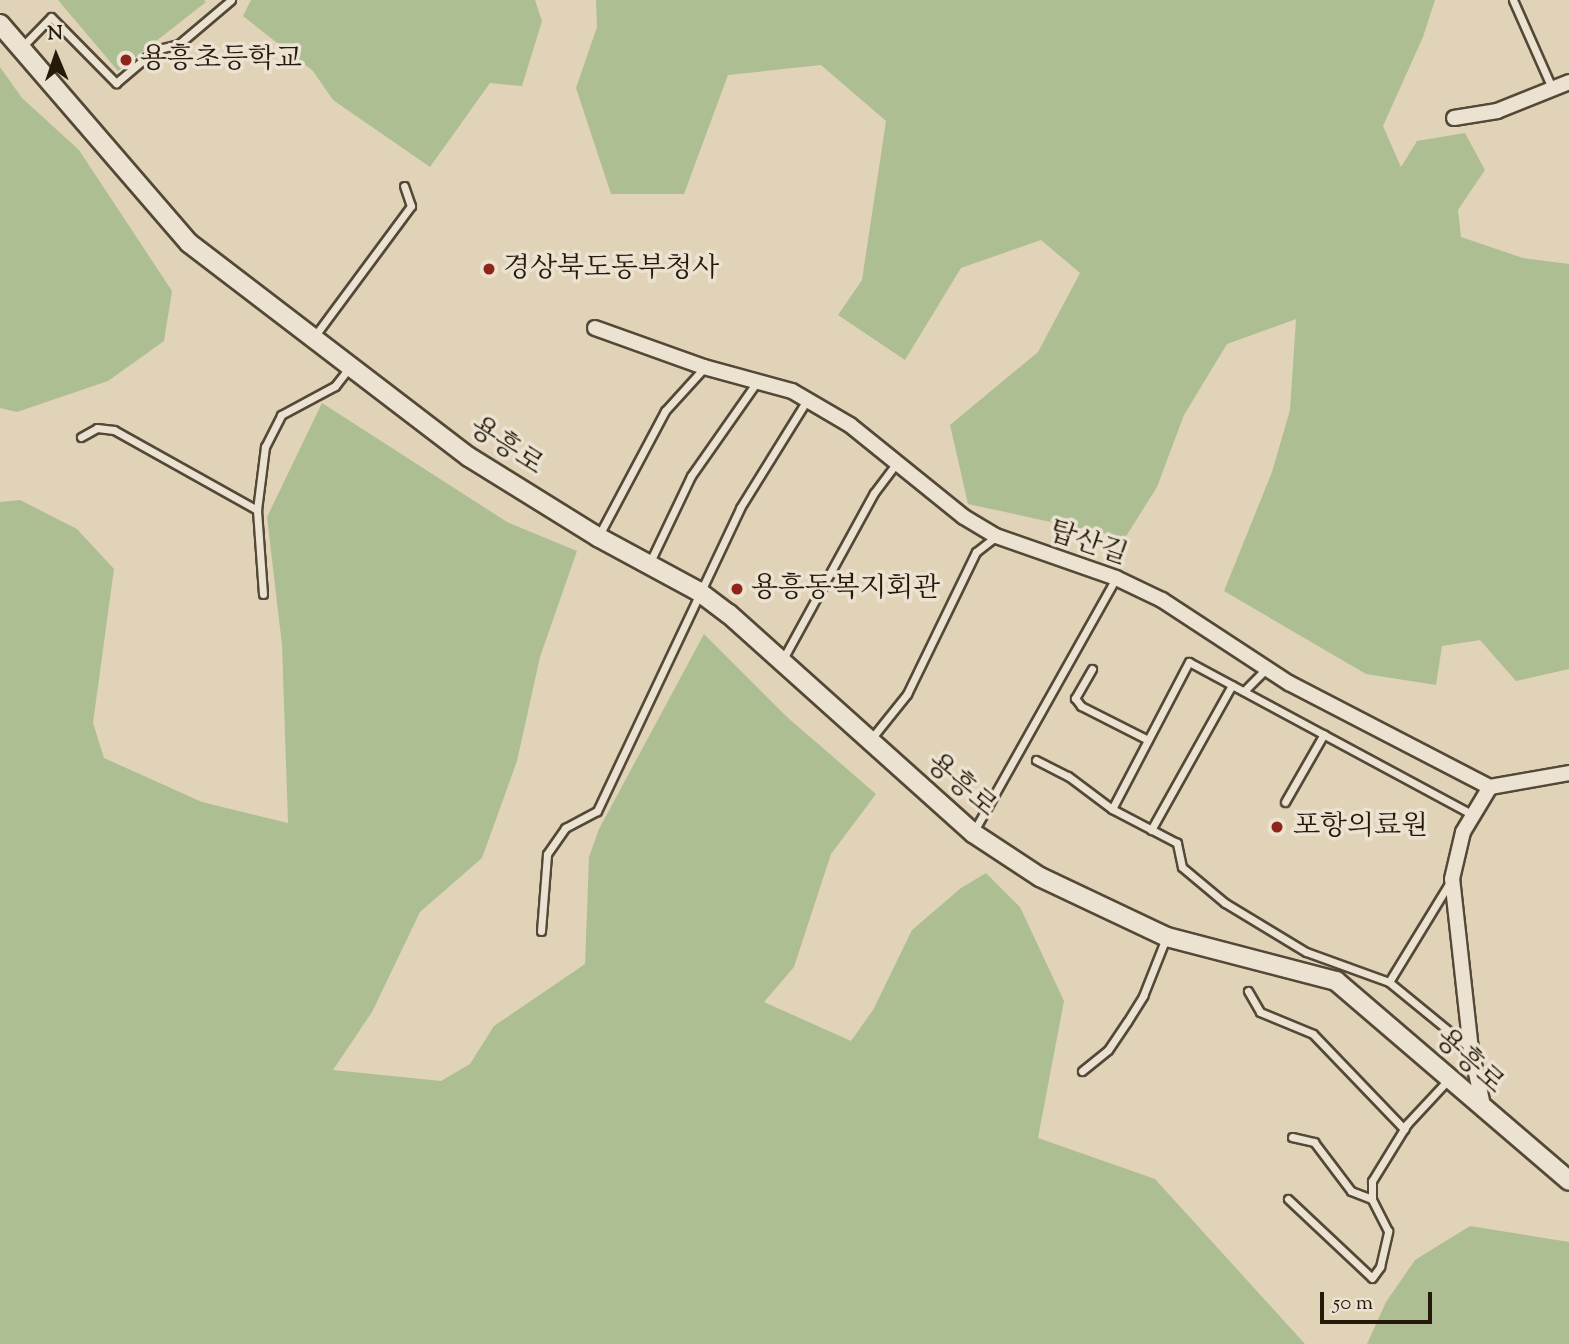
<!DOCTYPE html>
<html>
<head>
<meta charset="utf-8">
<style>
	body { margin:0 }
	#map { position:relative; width:1569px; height:1344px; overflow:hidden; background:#e1d3b8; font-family:"Sorts Mill Goudy","Noto Serif KR",serif }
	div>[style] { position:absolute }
	.green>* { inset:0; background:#aebe93 }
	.roads { filter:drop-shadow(2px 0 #544836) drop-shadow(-2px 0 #544836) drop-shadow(0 2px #544836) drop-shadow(0 -2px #544836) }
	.service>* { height:7px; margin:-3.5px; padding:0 3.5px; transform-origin:3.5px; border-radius:3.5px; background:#ece2d1 }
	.minor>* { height:14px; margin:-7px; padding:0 7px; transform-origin:7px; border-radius:7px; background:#ece2d1 }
	.tertiary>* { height:18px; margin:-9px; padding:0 9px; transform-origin:9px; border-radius:9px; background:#ece2d1 }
	.dots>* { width:19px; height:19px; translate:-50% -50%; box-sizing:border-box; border:4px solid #ece2d1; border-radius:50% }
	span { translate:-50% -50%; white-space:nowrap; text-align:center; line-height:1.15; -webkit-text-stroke:7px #ece2d1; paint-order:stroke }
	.poi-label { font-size:28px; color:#25190a }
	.left { translate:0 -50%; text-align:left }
	.street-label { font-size:28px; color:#25190a }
	.north { position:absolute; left:21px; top:21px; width:70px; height:70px; -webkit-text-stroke:5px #ece2d1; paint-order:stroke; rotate:358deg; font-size:19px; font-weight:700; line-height:28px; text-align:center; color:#25190a }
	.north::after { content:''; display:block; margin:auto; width:24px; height:32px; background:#25190a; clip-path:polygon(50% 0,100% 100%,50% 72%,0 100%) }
	.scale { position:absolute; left:1320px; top:1292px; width:112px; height:32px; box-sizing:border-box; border:4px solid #25190a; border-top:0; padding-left:9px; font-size:21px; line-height:24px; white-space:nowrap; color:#25190a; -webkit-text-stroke:5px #ece2d1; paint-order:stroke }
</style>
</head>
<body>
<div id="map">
	<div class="green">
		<div style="clip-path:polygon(58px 0,204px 0,206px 2px,118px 71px)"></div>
		<div style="clip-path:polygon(251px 0,535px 0,542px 21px,522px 86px,490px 83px,430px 167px,333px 100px,313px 71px,243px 16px)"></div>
		<div style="clip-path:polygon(596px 0,1435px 0,1423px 37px,1383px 126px,1401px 167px,1417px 141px,1465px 133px,1485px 170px,1458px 210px,1461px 237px,1523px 258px,1569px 264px,1569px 669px,1516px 681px,1480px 640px,1442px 646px,1436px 685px,1366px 674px,1224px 591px,1272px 472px,1290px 410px,1296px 319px,1227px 344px,1184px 415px,1157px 487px,1125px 538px,968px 504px,950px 425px,1038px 352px,1080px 273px,1041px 240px,961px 268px,905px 360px,838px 315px,862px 280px,886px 121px,821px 65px,728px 75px,684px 194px,611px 194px,576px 88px,597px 27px)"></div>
		<div style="clip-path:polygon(0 67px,22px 98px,79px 150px,172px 291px,164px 341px,108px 381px,17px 412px,0 408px)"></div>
		<div style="clip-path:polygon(322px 403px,507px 522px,577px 551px,540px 657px,517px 761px,482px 858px,420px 912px,372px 1012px,333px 1070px,441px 1081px,470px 1064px,494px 1026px,585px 964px,589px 857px,599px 829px,704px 634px,787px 717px,876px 794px,831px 854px,794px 967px,764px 1002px,851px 1041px,873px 1010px,912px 930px,961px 888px,986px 873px,1020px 907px,1064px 1001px,1038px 1138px,1155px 1179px,1305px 1344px,0 1344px,0 502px,20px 500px,77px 529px,114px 569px,93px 723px,104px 758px,202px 802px,288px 823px,282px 645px,267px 517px)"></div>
		<div style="clip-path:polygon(1470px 1226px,1569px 1242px,1569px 1344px,1367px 1344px,1386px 1302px,1415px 1260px)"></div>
	</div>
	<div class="roads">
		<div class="service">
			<div style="left:1513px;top:0;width:96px;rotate:66.1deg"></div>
			<div style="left:21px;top:48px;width:43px;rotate:-45.9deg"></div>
			<div style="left:51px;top:17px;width:93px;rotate:45.4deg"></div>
			<div style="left:116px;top:83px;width:51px;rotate:-40.2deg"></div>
			<div style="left:155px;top:50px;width:25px;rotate:-14deg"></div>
			<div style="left:179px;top:44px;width:68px;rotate:-40.2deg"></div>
			<div style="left:314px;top:337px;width:163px;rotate:-53.5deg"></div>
			<div style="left:411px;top:206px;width:21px;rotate:-109deg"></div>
			<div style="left:81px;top:437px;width:18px;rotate:-29deg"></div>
			<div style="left:97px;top:428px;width:17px;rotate:7deg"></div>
			<div style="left:114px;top:430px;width:164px;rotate:29.2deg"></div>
			<div style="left:598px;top:537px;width:143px;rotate:-62deg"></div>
			<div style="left:665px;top:411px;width:58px;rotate:-47.8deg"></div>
			<div style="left:650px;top:562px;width:95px;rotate:-64.5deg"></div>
			<div style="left:691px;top:476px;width:113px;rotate:-55deg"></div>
			<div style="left:263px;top:594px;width:84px;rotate:-94.1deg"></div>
			<div style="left:257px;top:510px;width:64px;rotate:-82.8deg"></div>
			<div style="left:265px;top:447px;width:36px;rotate:-63deg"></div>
			<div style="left:281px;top:415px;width:61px;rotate:-28.2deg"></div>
			<div style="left:335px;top:386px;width:23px;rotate:-52deg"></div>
			<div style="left:783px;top:659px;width:189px;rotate:-61.3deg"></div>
			<div style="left:874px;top:493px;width:36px;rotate:-53deg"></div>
			<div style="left:1092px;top:669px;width:34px;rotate:120deg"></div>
			<div style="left:1075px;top:698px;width:10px;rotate:53deg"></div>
			<div style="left:1081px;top:706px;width:75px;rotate:26.9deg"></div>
			<div style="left:1244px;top:691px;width:31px;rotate:-45deg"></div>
			<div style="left:871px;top:739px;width:58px;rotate:-51.3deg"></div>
			<div style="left:907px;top:694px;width:158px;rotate:-64.1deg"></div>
			<div style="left:976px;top:552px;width:24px;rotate:-38deg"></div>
			<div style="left:1036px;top:760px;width:36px;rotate:27deg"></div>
			<div style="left:1068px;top:776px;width:55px;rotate:36.9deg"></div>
			<div style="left:1285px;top:802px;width:78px;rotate:-60.2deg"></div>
			<div style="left:1151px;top:830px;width:166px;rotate:-60.8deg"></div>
			<div style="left:974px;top:831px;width:290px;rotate:-60.7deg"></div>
			<div style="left:1450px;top:882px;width:117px;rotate:121.4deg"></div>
			<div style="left:1389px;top:982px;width:106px;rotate:39.3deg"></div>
			<div style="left:541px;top:931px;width:77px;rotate:-85.5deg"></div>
			<div style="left:547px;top:854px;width:32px;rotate:-55deg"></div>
			<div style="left:565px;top:828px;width:36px;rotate:-28deg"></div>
			<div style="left:597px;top:811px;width:335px;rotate:-64.7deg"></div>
			<div style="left:740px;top:508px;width:127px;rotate:-58.2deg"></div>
			<div style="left:1389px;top:982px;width:88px;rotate:-160.1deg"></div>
			<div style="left:1306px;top:952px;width:95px;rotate:-148.8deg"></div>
			<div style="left:1225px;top:903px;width:56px;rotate:-140.1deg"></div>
			<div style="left:1182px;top:867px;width:25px;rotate:-102deg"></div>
			<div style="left:1177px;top:843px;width:73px;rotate:-152.4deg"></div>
			<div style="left:1112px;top:809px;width:166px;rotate:-62.4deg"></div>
			<div style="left:1189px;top:662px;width:323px;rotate:28.3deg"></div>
			<div style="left:1248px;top:991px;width:24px;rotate:60deg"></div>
			<div style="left:1260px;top:1012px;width:57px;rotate:22.5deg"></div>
			<div style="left:1313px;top:1034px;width:132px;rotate:46.2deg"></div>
			<div style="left:1082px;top:1071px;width:33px;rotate:-39deg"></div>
			<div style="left:1108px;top:1050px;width:34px;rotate:-56deg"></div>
			<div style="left:1127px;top:1022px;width:31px;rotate:-58deg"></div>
			<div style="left:1143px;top:996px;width:62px;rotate:-68.4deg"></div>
			<div style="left:1292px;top:1137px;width:23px;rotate:13deg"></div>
			<div style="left:1314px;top:1142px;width:61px;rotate:52.9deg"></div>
			<div style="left:1351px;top:1191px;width:22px;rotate:21deg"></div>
			<div style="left:1288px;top:1199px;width:115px;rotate:43.2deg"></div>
			<div style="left:1372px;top:1278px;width:14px;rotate:-54deg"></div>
			<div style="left:1380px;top:1267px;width:37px;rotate:-77deg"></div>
			<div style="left:1388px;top:1231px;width:36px;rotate:-117deg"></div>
			<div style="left:1372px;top:1199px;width:18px;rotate:-90deg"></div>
			<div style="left:1372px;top:1181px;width:67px;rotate:-58.4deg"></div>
			<div style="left:1407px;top:1124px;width:62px;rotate:-47deg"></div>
		</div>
		<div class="minor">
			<div style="left:1454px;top:118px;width:44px;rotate:-9.2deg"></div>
			<div style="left:1497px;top:111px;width:78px;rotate:-21.9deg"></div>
			<div style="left:595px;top:328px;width:116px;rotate:19.7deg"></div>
			<div style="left:704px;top:367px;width:91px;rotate:15.3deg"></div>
			<div style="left:792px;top:391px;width:67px;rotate:30.4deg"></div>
			<div style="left:850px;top:425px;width:146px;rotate:38.9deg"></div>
			<div style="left:964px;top:517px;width:37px;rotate:31deg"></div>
			<div style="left:996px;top:536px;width:127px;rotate:19.3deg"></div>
			<div style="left:1116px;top:578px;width:51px;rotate:25.6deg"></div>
			<div style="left:1162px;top:600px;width:152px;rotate:33.2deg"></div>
			<div style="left:1289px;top:683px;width:226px;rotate:27.4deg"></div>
			<div style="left:1490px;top:787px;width:80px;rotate:-10deg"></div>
			<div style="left:1484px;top:1110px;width:61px;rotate:-102.2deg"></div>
			<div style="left:1471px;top:1050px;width:172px;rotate:-96.3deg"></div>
			<div style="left:1452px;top:879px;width:48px;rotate:-76.8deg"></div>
			<div style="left:1463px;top:832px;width:52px;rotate:-59deg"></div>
		</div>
		<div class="tertiary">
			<div style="left:0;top:24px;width:289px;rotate:49.2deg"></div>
			<div style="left:189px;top:243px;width:352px;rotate:37.4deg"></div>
			<div style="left:469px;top:457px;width:152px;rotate:31.8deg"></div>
			<div style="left:598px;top:537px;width:114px;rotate:28.4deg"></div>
			<div style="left:698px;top:591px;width:39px;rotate:37deg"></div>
			<div style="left:729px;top:614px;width:328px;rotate:41.9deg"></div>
			<div style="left:973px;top:833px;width:80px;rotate:33.3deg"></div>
			<div style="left:1040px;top:877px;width:140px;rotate:25.3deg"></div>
			<div style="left:1167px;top:937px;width:175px;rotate:14.6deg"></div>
			<div style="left:1336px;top:981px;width:307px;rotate:40.6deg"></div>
		</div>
	</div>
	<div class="dots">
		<div style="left:126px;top:60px;background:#8f2418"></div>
		<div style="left:489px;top:269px;background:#8f2418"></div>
		<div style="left:737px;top:589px;background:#8f2418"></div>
		<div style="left:1277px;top:827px;background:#8f2418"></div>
	</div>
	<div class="poi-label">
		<span class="left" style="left:140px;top:60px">용흥초등학교</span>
		<span class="left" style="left:503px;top:269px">경상북도동부청사</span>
		<span class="left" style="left:751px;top:589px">용흥동복지회관</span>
		<span class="left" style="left:1293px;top:827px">포항의료원</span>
	</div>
	<div class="street-label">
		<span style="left:506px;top:447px;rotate:33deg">용흥로</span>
		<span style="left:1088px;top:544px;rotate:19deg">탑산길</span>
		<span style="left:961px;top:786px;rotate:40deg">용흥로</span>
		<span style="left:1469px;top:1062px;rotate:42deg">용흥로</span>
	</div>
	<div class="north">N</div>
	<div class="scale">50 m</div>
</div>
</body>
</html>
